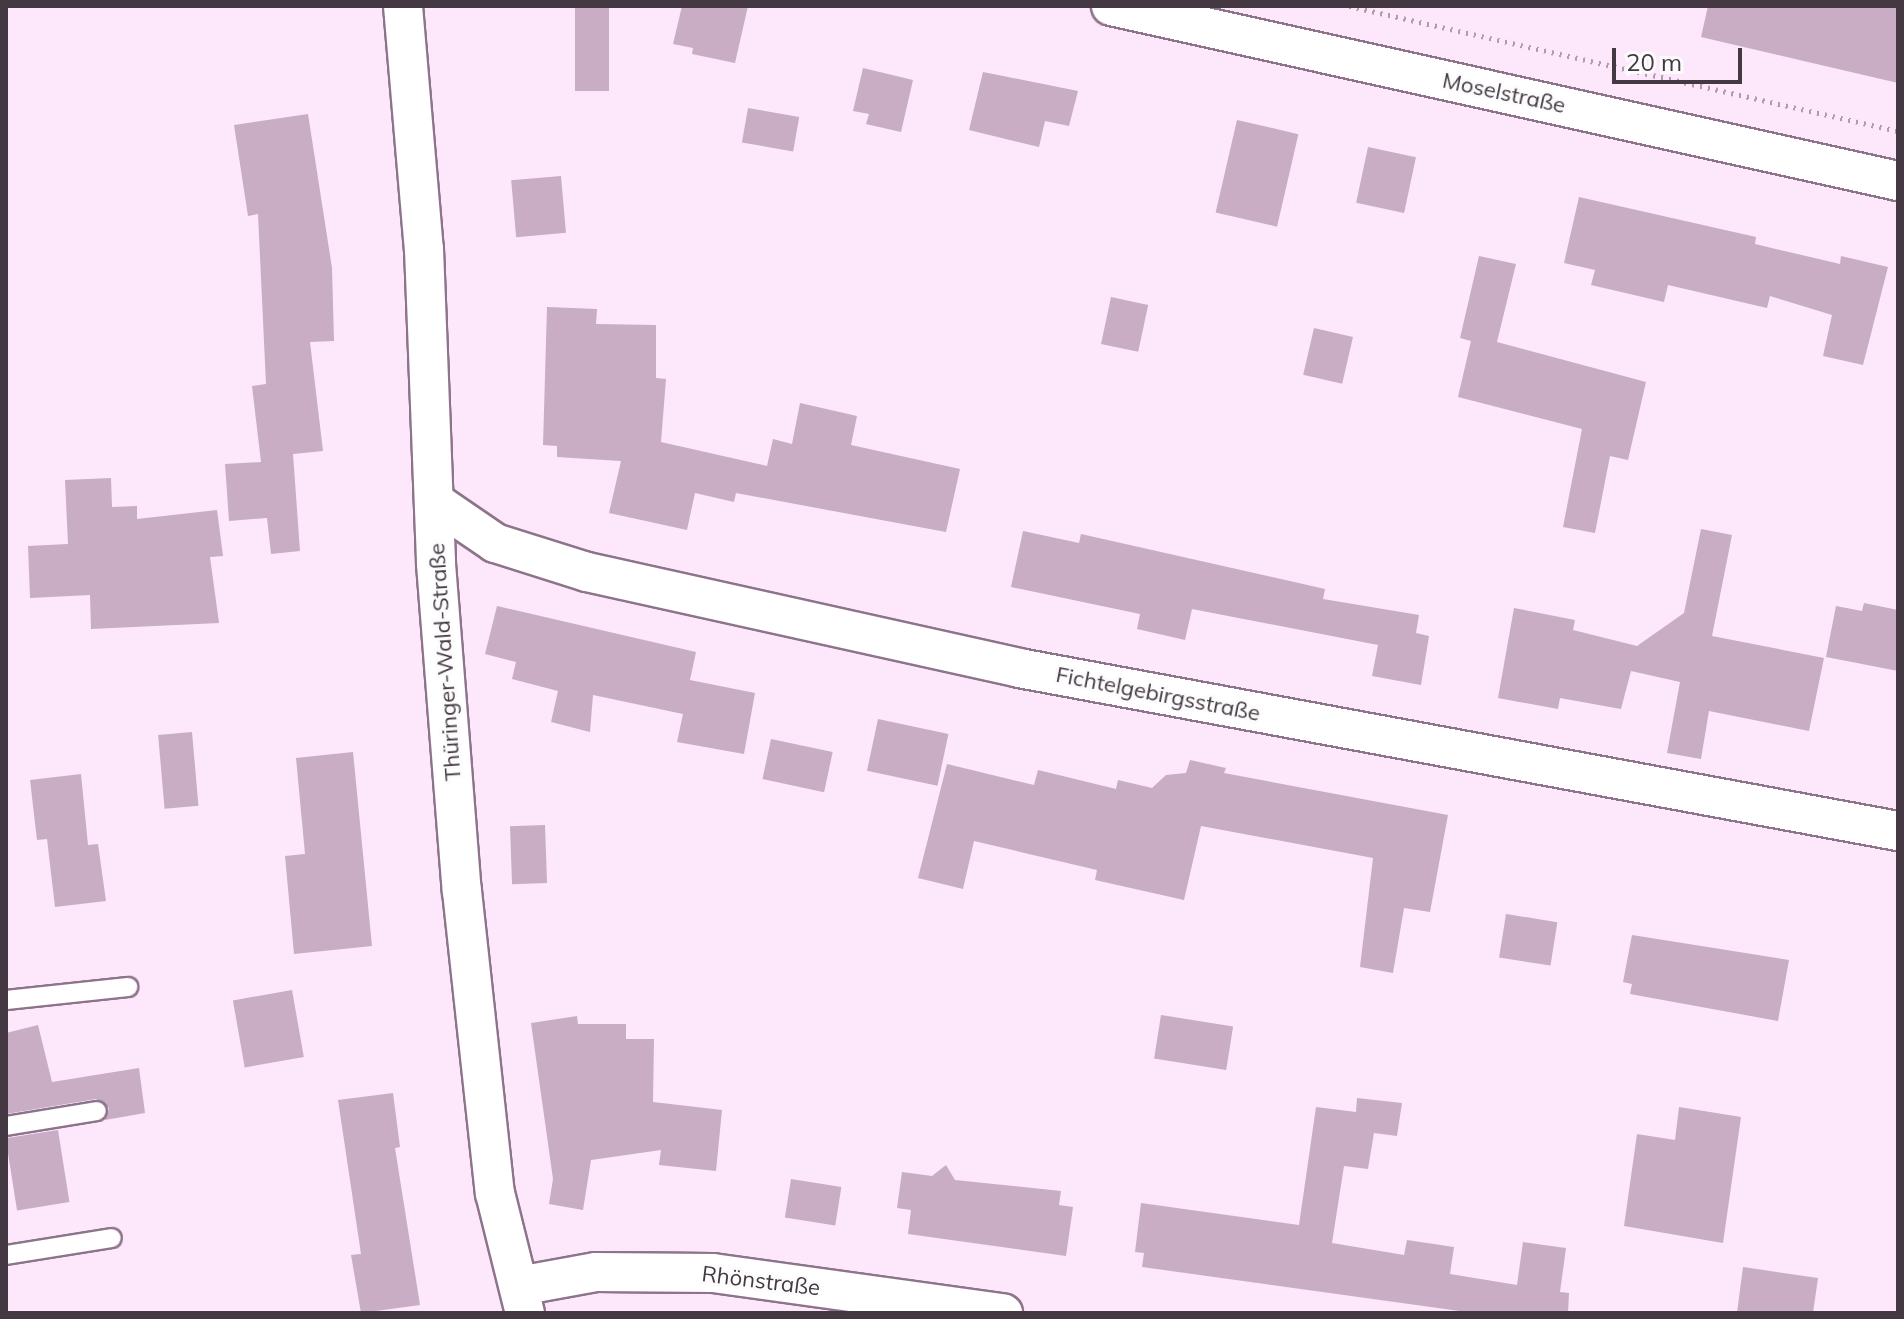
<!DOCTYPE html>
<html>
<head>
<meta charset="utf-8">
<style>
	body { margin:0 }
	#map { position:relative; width:1904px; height:1319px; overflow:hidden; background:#fde7fb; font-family:Mulish,sans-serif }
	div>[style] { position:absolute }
	.building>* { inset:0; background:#c8adc5; transform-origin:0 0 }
	.path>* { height:5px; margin-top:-2.5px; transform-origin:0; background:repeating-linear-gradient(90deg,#ad9cac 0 2px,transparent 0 8px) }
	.roads { filter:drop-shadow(2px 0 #8d748a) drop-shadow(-2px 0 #8d748a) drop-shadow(0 2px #8d748a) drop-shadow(0 -2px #8d748a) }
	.service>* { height:18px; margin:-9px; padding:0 9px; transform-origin:9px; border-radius:9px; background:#fff }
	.minor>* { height:38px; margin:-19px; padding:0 19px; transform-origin:19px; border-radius:19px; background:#fff }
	span { translate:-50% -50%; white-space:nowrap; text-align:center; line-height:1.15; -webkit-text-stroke:6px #fcfcfc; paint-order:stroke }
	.street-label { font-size:22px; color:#443943 }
	.frame { position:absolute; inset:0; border:8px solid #443943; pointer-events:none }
	.scale { position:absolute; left:1612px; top:48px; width:130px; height:36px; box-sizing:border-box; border:4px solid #443943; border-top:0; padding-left:10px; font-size:24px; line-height:28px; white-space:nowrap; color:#443943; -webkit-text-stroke:6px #fcfcfc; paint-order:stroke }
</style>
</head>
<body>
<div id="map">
	<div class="building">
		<div style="left:575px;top:6px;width:34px;height:85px"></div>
		<div style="clip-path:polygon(682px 6px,748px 6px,735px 63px,692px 54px,693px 48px,673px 44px)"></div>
		<div style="clip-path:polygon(1708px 6px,1898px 6px,1898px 83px,1701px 37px)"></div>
		<div style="clip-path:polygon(863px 68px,913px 80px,901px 132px,866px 124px,869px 114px,853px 111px)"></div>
		<div style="clip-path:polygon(983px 72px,1078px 91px,1069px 126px,1045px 121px,1039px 147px,969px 130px)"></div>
		<div style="left:748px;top:108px;width:52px;height:35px;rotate:10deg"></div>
		<div style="clip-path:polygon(308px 114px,332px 268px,334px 341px,310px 342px,323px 451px,293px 454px,300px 551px,271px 554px,267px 518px,229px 521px,225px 464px,261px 462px,252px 386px,266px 384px,258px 214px,248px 216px,234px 125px)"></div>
		<div style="left:1237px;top:120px;width:63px;height:95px;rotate:13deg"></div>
		<div style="left:1368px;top:147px;width:49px;height:57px;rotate:12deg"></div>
		<div style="left:561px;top:176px;width:57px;height:50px;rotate:85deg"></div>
		<div style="clip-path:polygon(1579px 197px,1756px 237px,1755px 244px,1840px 264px,1841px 256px,1888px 267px,1863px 365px,1823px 356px,1832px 315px,1770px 296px,1767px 308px,1668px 285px,1664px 302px,1591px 285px,1595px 270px,1564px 263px)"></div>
		<div style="clip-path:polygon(1479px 256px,1516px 264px,1497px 342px,1646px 382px,1628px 460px,1610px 456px,1595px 533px,1563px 527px,1582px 429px,1458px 397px,1471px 341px,1460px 338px)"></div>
		<div style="left:1111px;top:297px;width:38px;height:48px;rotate:12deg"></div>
		<div style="clip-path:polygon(547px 307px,597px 309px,596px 324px,656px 325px,656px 378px,666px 379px,661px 442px,767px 466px,773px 439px,792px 444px,800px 403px,857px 416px,851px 445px,960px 469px,946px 532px,736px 493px,734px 502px,695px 493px,687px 530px,609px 513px,621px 461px,557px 457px,557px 446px,543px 445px)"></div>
		<div style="left:1314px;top:328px;width:40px;height:48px;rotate:13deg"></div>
		<div style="clip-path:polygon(111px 478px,112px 507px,137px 506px,137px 519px,217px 510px,223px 556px,210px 557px,219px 623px,91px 629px,90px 595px,30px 598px,28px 546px,68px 544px,65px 480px)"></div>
		<div style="clip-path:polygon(1701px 529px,1732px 535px,1712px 636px,1824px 658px,1809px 731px,1709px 711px,1701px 759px,1667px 753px,1680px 682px,1631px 671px,1621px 709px,1560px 698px,1558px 709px,1498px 698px,1514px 608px,1575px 620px,1573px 630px,1637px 646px,1684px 613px)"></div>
		<div style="clip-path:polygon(1023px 531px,1079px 543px,1081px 534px,1325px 589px,1323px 599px,1419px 615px,1416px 633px,1429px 636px,1421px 685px,1372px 676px,1378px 645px,1192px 609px,1185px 640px,1137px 629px,1140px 614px,1011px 587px)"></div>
		<div style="clip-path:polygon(1864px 603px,1898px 610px,1898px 671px,1826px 657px,1836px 606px,1862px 611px)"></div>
		<div style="clip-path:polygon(497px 606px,696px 652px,690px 680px,755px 693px,744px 754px,677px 742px,683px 714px,593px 695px,590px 732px,551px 722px,558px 691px,512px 679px,516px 662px,485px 654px)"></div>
		<div style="left:878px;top:719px;width:72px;height:53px;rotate:12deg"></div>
		<div style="left:192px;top:732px;width:74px;height:34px;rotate:85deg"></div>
		<div style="left:771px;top:739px;width:63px;height:41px;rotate:12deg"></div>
		<div style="clip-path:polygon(353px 752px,372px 946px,294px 954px,285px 856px,305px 854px,296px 758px)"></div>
		<div style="clip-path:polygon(1190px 760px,1226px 768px,1224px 773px,1448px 815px,1430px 912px,1404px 908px,1393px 973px,1360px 967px,1373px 858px,1201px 826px,1184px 900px,1095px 880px,1097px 870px,974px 841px,963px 889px,918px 878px,947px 764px,1034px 785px,1038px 770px,1116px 789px,1118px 780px,1152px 788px,1166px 775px,1186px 773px)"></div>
		<div style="clip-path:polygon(81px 774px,88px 845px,98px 844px,106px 901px,55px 907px,47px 839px,37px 840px,30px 780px)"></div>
		<div style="left:545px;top:825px;width:58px;height:35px;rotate:88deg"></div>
		<div style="left:1506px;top:914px;width:52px;height:44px;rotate:9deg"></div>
		<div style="clip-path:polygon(1632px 935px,1789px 960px,1778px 1021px,1630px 994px,1632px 984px,1623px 982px)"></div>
		<div style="left:292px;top:990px;width:68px;height:60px;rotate:80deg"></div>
		<div style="left:1161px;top:1015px;width:73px;height:44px;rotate:9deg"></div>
		<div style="clip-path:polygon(577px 1016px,578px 1024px,626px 1024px,626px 1039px,654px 1039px,653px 1102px,722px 1110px,716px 1171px,659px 1165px,661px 1150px,591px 1160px,583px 1210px,549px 1204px,553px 1179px,531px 1023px)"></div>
		<div style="clip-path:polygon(38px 1025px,52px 1082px,139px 1068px,145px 1113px,105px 1120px,109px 1108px,96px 1099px,6px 1114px,6px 1033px)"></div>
		<div style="clip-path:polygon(393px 1093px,400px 1147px,395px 1148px,420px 1305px,361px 1313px,351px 1255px,361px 1254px,338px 1100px)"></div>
		<div style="clip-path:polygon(1357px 1098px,1402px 1103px,1397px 1136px,1374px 1133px,1368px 1169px,1344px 1166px,1332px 1243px,1404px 1255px,1407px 1240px,1454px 1247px,1450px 1274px,1517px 1285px,1523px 1242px,1566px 1248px,1560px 1292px,1569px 1293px,1568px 1313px,1474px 1313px,1142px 1267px,1144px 1253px,1135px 1252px,1141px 1203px,1299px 1225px,1316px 1107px,1356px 1112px)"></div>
		<div style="clip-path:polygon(1679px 1107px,1741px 1117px,1723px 1243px,1624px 1226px,1637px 1134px,1675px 1140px)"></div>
		<div style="left:58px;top:1130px;width:73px;height:53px;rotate:81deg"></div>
		<div style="clip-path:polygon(946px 1165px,955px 1180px,1061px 1191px,1059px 1205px,1073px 1207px,1066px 1256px,908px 1234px,911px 1210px,897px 1208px,902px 1172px,932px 1176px)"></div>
		<div style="left:791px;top:1179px;width:51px;height:39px;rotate:9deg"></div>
		<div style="clip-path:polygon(1743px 1267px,1818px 1278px,1813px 1313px,1737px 1313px)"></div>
	</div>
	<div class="path">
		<div style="left:1349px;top:6px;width:563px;rotate:12.83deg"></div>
	</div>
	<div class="roads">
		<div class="service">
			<div style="left:6px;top:1000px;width:123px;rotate:-6.1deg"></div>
			<div style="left:6px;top:1126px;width:92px;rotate:-9.4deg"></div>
			<div style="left:6px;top:1255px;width:107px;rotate:-9.1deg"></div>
		</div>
		<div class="minor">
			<div style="left:403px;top:6px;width:244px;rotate:85.1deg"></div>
			<div style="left:424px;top:249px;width:315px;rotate:87.8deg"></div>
			<div style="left:436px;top:564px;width:328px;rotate:85.5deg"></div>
			<div style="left:462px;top:891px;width:304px;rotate:83.8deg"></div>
			<div style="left:495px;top:1193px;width:124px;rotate:76deg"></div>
			<div style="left:1111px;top:6px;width:806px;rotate:12.54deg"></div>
			<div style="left:435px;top:502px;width:73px;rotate:34.3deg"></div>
			<div style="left:495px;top:543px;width:96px;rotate:17.5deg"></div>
			<div style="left:587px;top:572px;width:443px;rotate:12.5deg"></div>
			<div style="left:1019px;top:668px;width:894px;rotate:10.51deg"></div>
			<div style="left:519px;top:1286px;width:78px;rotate:-10.3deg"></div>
			<div style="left:596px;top:1272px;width:117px;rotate:0.5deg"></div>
			<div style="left:713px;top:1273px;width:293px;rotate:7.9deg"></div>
		</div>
	</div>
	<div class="street-label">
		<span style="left:1504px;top:93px;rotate:12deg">Moselstraße</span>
		<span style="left:445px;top:662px;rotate:-94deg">Thüringer-Wald-Straße</span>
		<span style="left:1158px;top:694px;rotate:11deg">Fichtelgebirgsstraße</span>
		<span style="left:761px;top:1281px;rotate:7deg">Rhönstraße</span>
	</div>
	<div class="frame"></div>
	<div class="scale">20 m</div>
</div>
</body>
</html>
